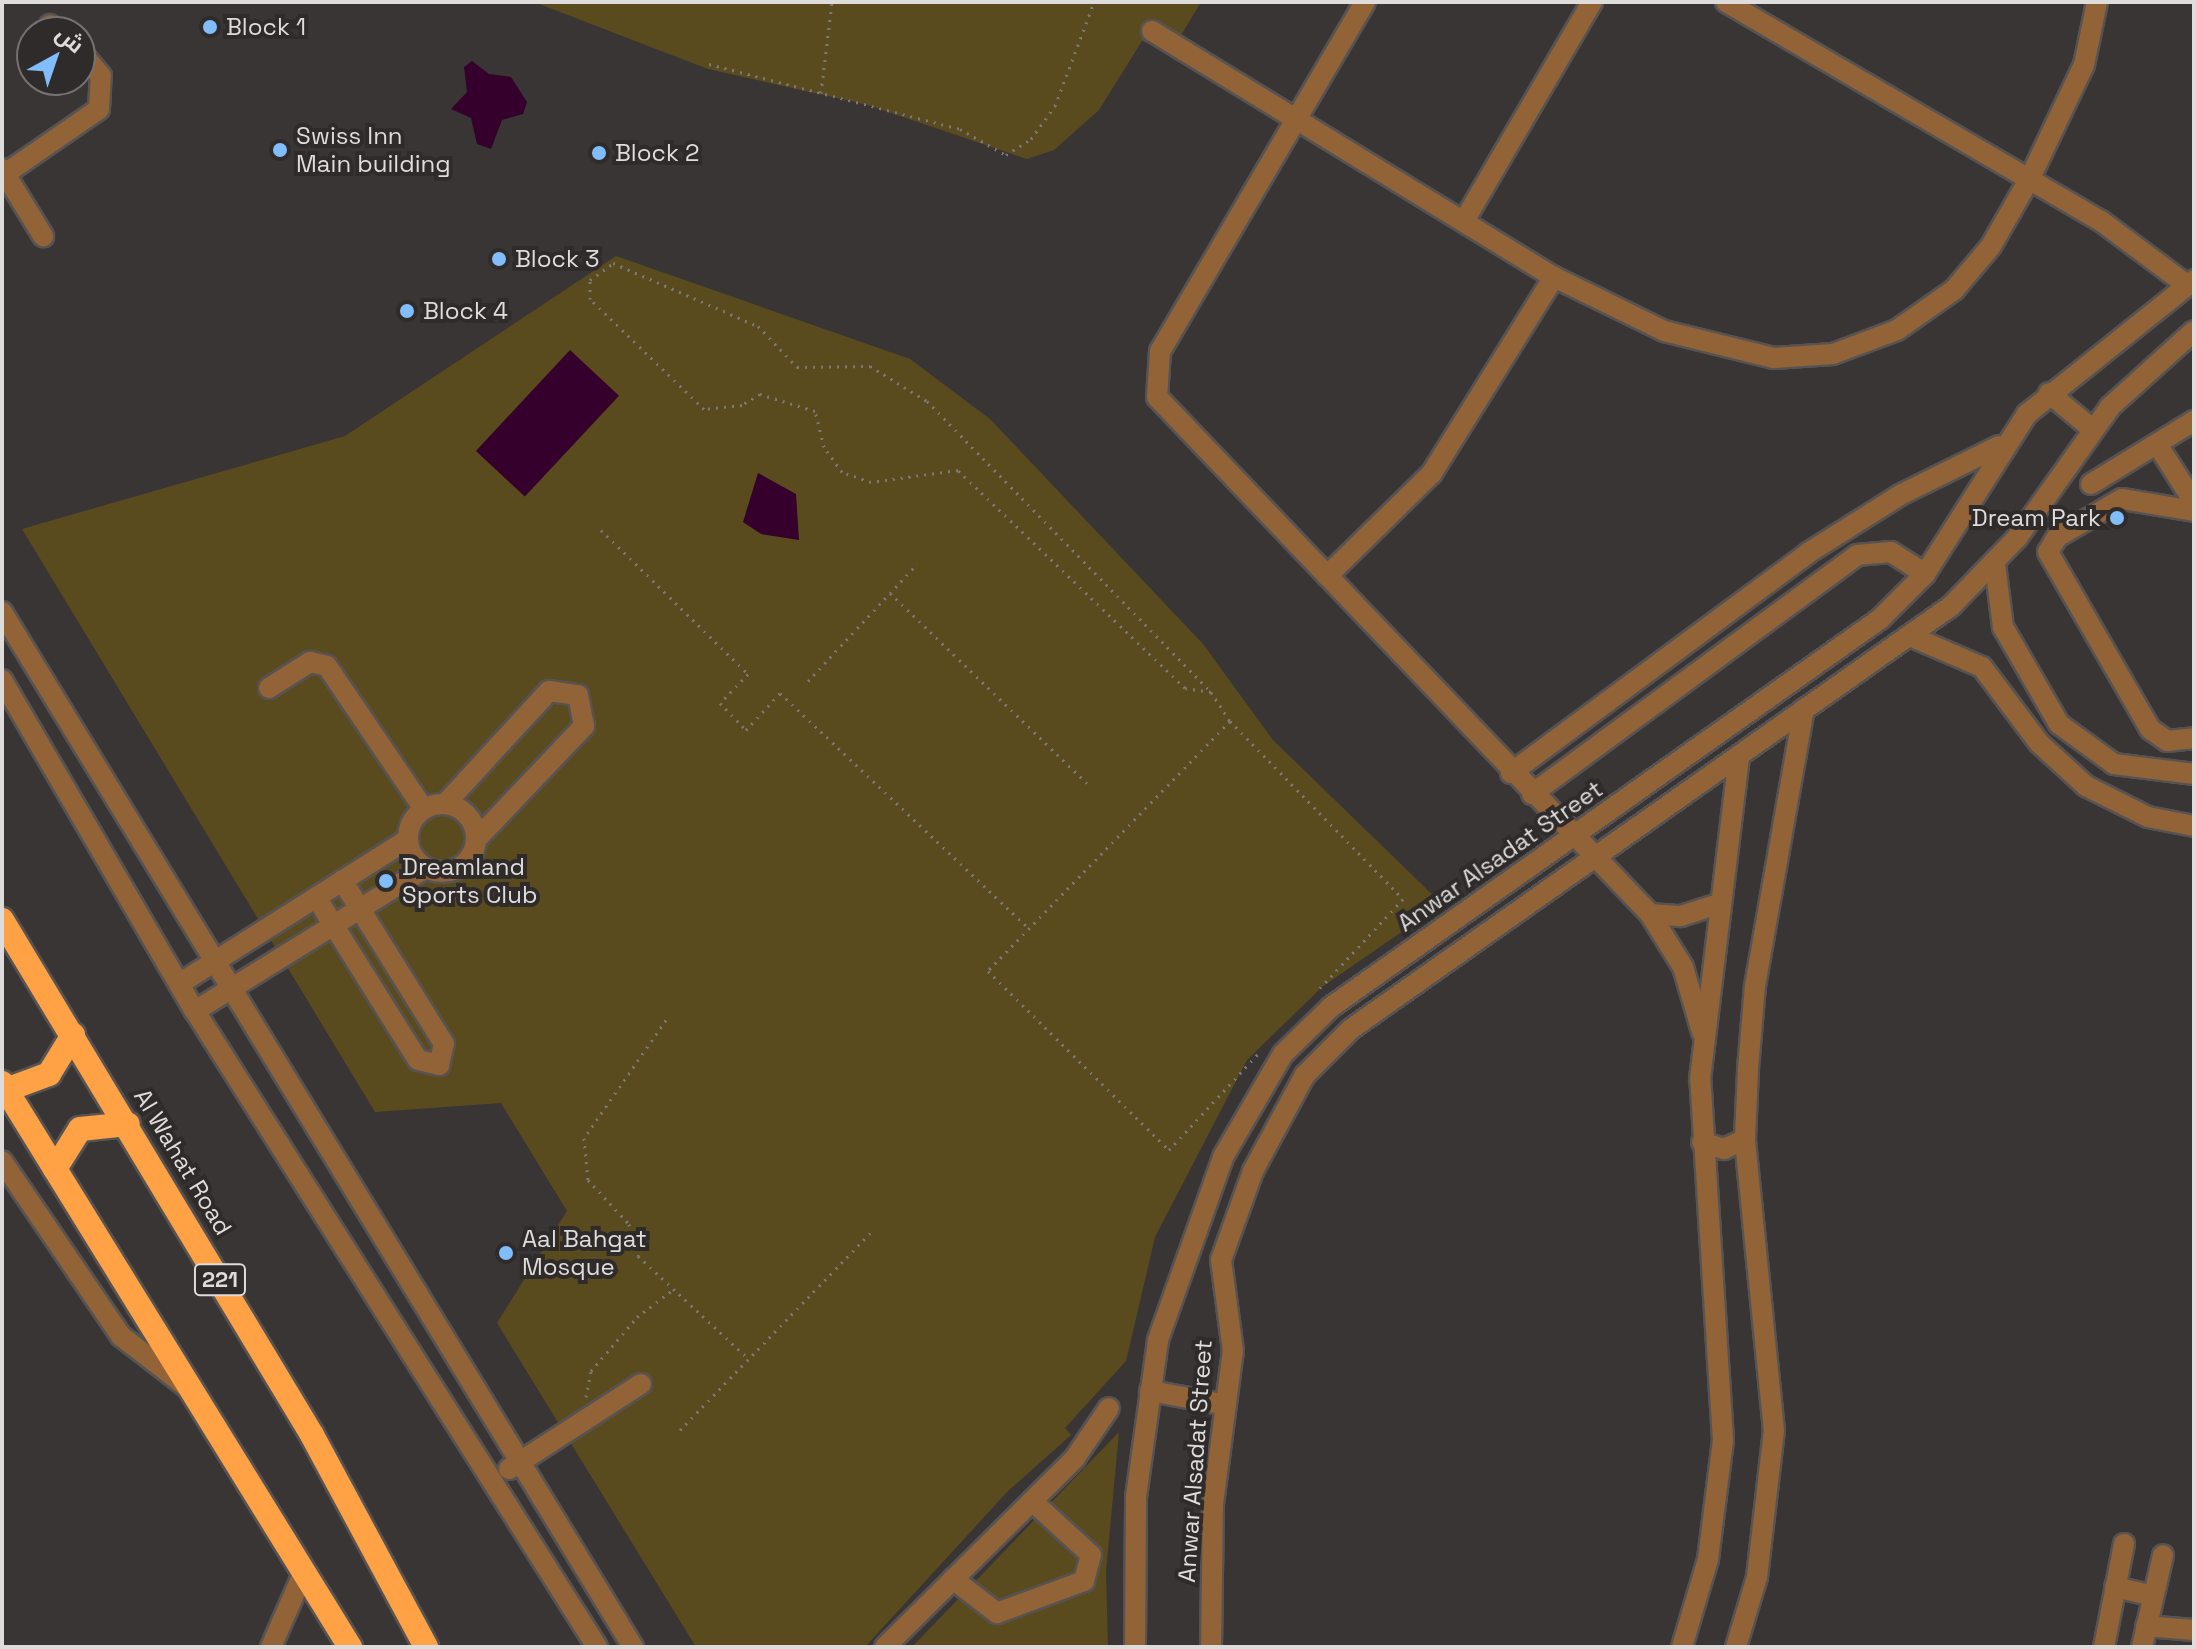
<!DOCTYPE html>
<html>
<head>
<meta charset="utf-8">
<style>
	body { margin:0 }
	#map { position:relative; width:2196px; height:1649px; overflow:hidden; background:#393534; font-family:"Space Grotesk",Cairo,sans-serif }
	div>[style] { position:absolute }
	.green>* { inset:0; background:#5a4b1e }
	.water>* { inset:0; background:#35002c; transform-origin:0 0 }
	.path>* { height:3px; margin-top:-1.5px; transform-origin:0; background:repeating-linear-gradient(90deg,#7b7877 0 2px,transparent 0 8px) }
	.roads { filter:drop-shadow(2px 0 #575352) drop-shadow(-2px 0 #575352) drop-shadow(0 2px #575352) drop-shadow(0 -2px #575352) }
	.minor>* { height:20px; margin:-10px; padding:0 10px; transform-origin:10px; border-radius:10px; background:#926337 }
	.minor>.ring { margin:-10px; padding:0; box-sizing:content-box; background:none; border:20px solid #926337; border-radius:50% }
	.highway>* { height:24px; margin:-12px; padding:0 12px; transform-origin:12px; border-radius:12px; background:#fea245 }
	.dots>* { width:22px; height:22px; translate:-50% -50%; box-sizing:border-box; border:4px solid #2f2b2a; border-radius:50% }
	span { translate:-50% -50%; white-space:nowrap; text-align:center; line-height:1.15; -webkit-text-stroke:8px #2f2b2a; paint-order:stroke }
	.shield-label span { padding:2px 6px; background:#2f2b2a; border:2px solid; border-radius:6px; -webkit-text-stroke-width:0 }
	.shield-label { font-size:22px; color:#dfdcdc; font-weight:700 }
	.poi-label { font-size:24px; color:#dfdcdc }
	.left { translate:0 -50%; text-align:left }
	.right { translate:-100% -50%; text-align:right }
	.street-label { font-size:24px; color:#dfdcdc }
	.frame { position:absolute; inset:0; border:4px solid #dfdcdc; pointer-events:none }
	.north { position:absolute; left:16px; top:16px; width:80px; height:80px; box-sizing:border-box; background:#2f2b2a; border:2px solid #757271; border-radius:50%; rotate:40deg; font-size:22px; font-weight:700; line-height:32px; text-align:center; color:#dfdcdc }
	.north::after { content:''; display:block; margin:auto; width:28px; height:36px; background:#80bdfa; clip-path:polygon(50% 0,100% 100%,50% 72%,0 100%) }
</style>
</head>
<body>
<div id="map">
	<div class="green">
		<div style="clip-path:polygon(534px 2px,1201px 2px,1171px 52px,1142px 41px,1099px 110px,1054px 150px,1027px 159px,868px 105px,708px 69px)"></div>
		<div style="clip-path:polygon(616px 256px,910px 359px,990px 419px,1203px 644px,1273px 740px,1442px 904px,1322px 987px,1247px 1060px,1155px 1237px,1126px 1361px,1065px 1428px,1071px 1435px,1007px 1492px,865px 1647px,696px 1647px,497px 1323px,567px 1211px,501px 1103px,375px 1112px,22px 529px,345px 436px)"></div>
		<div style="clip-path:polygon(1119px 1432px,1106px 1572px,1108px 1647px,912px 1647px)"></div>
	</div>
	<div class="water">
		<div style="clip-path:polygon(472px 61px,489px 74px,511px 77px,527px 102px,523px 114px,502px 120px,491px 149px,477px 144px,471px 118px,451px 109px,467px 92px,464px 67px)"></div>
		<div style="left:570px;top:350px;width:67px;height:138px;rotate:43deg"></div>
		<div style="clip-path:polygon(758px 473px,796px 494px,799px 540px,761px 534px,743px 522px)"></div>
	</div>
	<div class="path">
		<div style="left:709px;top:64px;width:259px;rotate:14.5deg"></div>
		<div style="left:960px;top:129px;width:53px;rotate:29.5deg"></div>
		<div style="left:1006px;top:155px;width:30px;rotate:-33deg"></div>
		<div style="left:1031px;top:139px;width:41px;rotate:-54deg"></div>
		<div style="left:1055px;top:106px;width:111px;rotate:-69.4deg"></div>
		<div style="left:821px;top:93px;width:92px;rotate:-83.1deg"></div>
		<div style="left:601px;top:530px;width:206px;rotate:44.4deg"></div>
		<div style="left:748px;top:674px;width:40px;rotate:134deg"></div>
		<div style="left:720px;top:703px;width:37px;rotate:46deg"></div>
		<div style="left:746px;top:730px;width:50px;rotate:-47.4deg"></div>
		<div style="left:780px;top:693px;width:339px;rotate:43.4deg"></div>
		<div style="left:890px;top:593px;width:277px;rotate:44deg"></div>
		<div style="left:808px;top:681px;width:160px;rotate:-47deg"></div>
		<div style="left:1211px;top:692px;width:26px;rotate:-171deg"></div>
		<div style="left:1185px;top:688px;width:315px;rotate:-136.2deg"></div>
		<div style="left:958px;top:470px;width:88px;rotate:172.1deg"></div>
		<div style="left:871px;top:482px;width:31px;rotate:-161deg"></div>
		<div style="left:842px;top:472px;width:31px;rotate:-126deg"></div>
		<div style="left:824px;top:447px;width:37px;rotate:-104deg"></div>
		<div style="left:815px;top:411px;width:58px;rotate:-162.8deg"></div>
		<div style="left:760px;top:394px;width:21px;rotate:149deg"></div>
		<div style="left:742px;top:405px;width:38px;rotate:174deg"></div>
		<div style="left:704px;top:409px;width:158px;rotate:-136deg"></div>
		<div style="left:590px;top:299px;width:19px;rotate:-90deg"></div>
		<div style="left:590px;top:280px;width:29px;rotate:-36deg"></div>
		<div style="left:613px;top:263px;width:158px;rotate:23.5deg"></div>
		<div style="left:758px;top:326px;width:57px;rotate:46.4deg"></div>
		<div style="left:797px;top:367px;width:73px;rotate:-0.8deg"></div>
		<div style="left:870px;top:366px;width:67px;rotate:31.6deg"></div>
		<div style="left:927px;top:401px;width:407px;rotate:45.7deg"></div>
		<div style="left:1211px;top:692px;width:35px;rotate:57deg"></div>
		<div style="left:1230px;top:721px;width:248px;rotate:45.8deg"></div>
		<div style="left:1403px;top:899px;width:125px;rotate:133deg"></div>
		<div style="left:1230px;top:721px;width:348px;rotate:134.1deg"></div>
		<div style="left:988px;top:971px;width:255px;rotate:44.7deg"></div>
		<div style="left:1169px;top:1150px;width:131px;rotate:-47.2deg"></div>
		<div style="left:666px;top:1020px;width:144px;rotate:124.8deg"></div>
		<div style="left:584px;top:1138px;width:42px;rotate:84.6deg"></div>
		<div style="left:588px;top:1180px;width:60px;rotate:47deg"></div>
		<div style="left:629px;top:1224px;width:33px;rotate:74deg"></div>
		<div style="left:638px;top:1256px;width:151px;rotate:42.9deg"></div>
		<div style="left:586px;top:1397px;width:26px;rotate:-79deg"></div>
		<div style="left:591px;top:1371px;width:71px;rotate:-49.6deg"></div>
		<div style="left:637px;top:1317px;width:46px;rotate:-37.1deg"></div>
		<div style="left:680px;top:1430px;width:278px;rotate:-46deg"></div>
	</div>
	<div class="roads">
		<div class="minor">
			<div style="left:1365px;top:2px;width:405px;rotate:120.4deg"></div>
			<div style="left:1160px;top:351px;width:46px;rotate:93.7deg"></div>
			<div style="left:1157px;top:397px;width:714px;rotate:46.36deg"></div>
			<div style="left:1650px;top:914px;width:62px;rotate:58.1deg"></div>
			<div style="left:1683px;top:967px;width:68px;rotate:73.7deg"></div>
			<div style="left:1726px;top:2px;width:434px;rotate:30.3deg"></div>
			<div style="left:2101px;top:221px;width:107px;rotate:36.7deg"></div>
			<div style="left:50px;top:25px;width:11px;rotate:41deg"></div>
			<div style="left:1152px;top:31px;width:471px;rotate:31.5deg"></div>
			<div style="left:1554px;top:277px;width:123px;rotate:26.1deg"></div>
			<div style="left:1664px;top:331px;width:113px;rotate:13.8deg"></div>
			<div style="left:1774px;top:358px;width:59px;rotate:-3.9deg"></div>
			<div style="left:1833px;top:354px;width:68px;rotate:-20.6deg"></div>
			<div style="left:1897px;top:330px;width:70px;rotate:-35.1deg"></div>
			<div style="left:1954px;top:290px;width:57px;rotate:-49.9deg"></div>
			<div style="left:1991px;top:246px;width:78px;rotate:-60.2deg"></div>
			<div style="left:2030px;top:178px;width:125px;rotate:-64.5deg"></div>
			<div style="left:2084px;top:65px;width:64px;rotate:-78.3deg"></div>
			<div style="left:2px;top:169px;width:79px;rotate:58.5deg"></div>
			<div style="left:2px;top:176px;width:118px;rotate:-34.6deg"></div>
			<div style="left:99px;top:109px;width:33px;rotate:-87deg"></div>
			<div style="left:101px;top:76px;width:33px;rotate:-130deg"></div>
			<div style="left:1464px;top:221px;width:254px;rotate:-59.7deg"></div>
			<div style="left:2049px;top:393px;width:56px;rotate:39.9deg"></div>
			<div style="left:2157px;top:444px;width:69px;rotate:57.5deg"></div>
			<div style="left:2091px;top:484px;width:121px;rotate:-31.5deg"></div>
			<div style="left:2194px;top:511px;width:73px;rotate:-170.5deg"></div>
			<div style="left:2122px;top:499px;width:75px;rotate:149.7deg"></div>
			<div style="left:2057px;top:537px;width:17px;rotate:121deg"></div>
			<div style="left:2048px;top:552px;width:204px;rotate:60deg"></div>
			<div style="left:2150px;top:729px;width:21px;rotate:35deg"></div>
			<div style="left:2167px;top:741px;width:27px;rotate:-6deg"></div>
			<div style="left:1995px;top:564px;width:64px;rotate:82.8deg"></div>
			<div style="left:2003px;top:627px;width:112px;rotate:60deg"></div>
			<div style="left:2059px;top:724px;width:68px;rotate:36deg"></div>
			<div style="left:2114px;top:764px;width:81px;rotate:7.1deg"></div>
			<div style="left:1327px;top:576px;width:147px;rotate:-44.4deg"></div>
			<div style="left:1432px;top:473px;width:231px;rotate:-58.1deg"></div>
			<div style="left:2px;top:612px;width:1212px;rotate:58.63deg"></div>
			<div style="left:1910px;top:636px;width:78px;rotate:23.3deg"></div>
			<div style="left:1982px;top:667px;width:95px;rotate:53.1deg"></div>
			<div style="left:2039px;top:743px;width:64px;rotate:42.5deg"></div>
			<div style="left:2086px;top:786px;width:69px;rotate:26.6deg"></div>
			<div style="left:2148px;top:817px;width:47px;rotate:11.1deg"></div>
			<div style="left:2px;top:680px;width:383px;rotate:59.8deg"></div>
			<div style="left:195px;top:1011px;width:752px;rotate:57.7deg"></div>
			<div style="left:269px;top:688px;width:49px;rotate:-32.4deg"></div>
			<div style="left:310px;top:662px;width:17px;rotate:13deg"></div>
			<div style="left:327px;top:666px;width:173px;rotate:55.9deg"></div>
			<div style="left:1511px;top:773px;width:370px;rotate:-36.5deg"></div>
			<div style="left:1808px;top:553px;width:109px;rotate:-32.2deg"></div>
			<div style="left:1900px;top:495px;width:110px;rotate:-26.3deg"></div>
			<div style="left:1532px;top:794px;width:403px;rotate:-36.3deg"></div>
			<div style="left:1857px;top:555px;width:34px;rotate:-5deg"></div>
			<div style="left:1891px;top:552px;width:40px;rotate:32.9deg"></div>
			<div style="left:445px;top:804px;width:154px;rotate:-47.4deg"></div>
			<div style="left:549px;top:691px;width:29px;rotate:8deg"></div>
			<div style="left:578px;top:695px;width:32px;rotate:79deg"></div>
			<div style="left:584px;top:726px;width:157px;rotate:133.5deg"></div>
			<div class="ring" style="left:408px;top:804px;width:48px;height:48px"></div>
			<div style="left:316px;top:897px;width:192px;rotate:58deg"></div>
			<div style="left:418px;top:1060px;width:22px;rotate:13deg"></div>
			<div style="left:439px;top:1065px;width:22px;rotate:-77deg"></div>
			<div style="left:444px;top:1044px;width:193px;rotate:-121.9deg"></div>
			<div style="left:1650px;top:914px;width:31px;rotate:4deg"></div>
			<div style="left:1681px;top:916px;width:40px;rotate:-18deg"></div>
			<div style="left:179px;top:984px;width:271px;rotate:-32.3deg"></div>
			<div style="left:195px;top:1011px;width:272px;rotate:-31.8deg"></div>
			<div style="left:1702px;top:1142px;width:23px;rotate:18deg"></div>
			<div style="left:1724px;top:1149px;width:23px;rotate:-25deg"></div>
			<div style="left:2px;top:1161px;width:212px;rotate:55.8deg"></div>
			<div style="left:121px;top:1336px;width:85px;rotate:37.8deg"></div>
			<div style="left:1150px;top:1391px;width:77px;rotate:10.4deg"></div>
			<div style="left:509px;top:1469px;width:157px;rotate:-32.8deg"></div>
			<div style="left:953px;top:1579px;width:56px;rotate:37.7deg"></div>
			<div style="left:997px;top:1613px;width:93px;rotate:-20.2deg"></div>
			<div style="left:1084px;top:1581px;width:27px;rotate:-75deg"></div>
			<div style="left:1091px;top:1555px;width:80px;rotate:-137.5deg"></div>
			<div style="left:2115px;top:1587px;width:39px;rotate:13deg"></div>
			<div style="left:2146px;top:1626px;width:48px;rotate:4.8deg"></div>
			<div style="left:271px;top:1647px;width:82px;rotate:-66.3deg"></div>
			<div style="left:885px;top:1647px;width:268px;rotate:-44.8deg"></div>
			<div style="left:1075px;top:1458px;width:60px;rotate:-55.8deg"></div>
			<div style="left:1135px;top:1647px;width:150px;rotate:-89.6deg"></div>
			<div style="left:1136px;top:1497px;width:159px;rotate:-82deg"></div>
			<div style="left:1158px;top:1340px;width:194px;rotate:-70.4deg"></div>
			<div style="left:1223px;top:1157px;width:119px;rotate:-59.8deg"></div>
			<div style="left:1283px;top:1054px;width:67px;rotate:-44.4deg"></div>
			<div style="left:1331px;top:1007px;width:672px;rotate:-35.25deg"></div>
			<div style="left:1880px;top:619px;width:64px;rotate:-45deg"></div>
			<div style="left:1925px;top:574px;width:190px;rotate:-57.5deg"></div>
			<div style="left:2027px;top:414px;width:214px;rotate:-38.7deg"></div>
			<div style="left:1211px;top:1647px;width:143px;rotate:-89.2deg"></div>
			<div style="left:1213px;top:1504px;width:154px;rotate:-82.6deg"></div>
			<div style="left:1233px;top:1351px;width:92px;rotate:-97.5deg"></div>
			<div style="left:1221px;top:1260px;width:95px;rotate:-70.2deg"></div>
			<div style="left:1253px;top:1171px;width:109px;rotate:-61.6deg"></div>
			<div style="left:1305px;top:1075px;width:65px;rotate:-45deg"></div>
			<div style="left:1351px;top:1029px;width:734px;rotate:-35.18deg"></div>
			<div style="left:1951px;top:606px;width:95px;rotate:-45.9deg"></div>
			<div style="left:2017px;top:538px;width:161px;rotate:-54.6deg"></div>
			<div style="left:2110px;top:407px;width:113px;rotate:-42.1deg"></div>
			<div style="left:1682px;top:1647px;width:92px;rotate:-73.5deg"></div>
			<div style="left:1708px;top:1559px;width:120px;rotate:-82.8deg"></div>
			<div style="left:1723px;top:1440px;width:362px;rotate:-93.6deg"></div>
			<div style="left:1700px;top:1079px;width:326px;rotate:-83.1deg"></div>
			<div style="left:1736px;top:1647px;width:73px;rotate:-73.3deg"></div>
			<div style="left:1757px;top:1577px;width:147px;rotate:-83.4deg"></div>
			<div style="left:1774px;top:1431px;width:293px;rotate:-95.7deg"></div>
			<div style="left:1745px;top:1139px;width:70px;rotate:-87.5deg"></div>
			<div style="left:1748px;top:1069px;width:83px;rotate:-85.2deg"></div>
			<div style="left:1755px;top:986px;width:281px;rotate:-80deg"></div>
			<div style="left:2104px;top:1647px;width:105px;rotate:-79deg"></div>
			<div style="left:2142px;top:1647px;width:94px;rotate:-77.1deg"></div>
		</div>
		<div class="highway">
			<div style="left:2px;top:920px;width:601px;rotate:58.95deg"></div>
			<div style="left:312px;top:1435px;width:241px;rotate:61.7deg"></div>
			<div style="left:2px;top:1083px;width:663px;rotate:58.32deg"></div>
			<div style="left:6px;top:1090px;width:46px;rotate:-20.4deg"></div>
			<div style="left:49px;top:1074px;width:46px;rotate:-58.4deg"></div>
			<div style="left:55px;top:1169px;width:47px;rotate:-58deg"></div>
			<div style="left:80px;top:1129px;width:48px;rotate:-5.9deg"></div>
		</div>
	</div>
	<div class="dots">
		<div style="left:210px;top:27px;background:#80bdfa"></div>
		<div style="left:280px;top:150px;background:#80bdfa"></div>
		<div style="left:599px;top:153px;background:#80bdfa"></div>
		<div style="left:499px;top:259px;background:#80bdfa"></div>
		<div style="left:407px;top:311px;background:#80bdfa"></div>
		<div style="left:2117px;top:518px;background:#80bdfa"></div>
		<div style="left:386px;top:881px;background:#80bdfa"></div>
		<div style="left:506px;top:1253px;background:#80bdfa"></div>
	</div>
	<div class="shield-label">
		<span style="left:220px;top:1280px">221</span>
	</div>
	<div class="poi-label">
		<span class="left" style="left:226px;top:27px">Block 1</span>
		<span class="left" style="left:296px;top:150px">Swiss Inn<br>Main building</span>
		<span class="left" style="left:615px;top:153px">Block 2</span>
		<span class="left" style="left:515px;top:259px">Block 3</span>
		<span class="left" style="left:423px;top:311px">Block 4</span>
		<span class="right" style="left:2101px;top:518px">Dream Park</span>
		<span class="left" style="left:402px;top:881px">Dreamland<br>Sports Club</span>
		<span class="left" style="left:522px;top:1253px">Aal Bahgat<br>Mosque</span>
	</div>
	<div class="street-label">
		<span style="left:1500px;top:856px;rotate:-35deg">Anwar Alsadat Street</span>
		<span style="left:183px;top:1162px;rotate:59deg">Al Wahat Road</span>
		<span style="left:1195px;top:1461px;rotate:-86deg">Anwar Alsadat Street</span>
	</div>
	<div class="frame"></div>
	<div class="north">ش</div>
</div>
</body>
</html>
